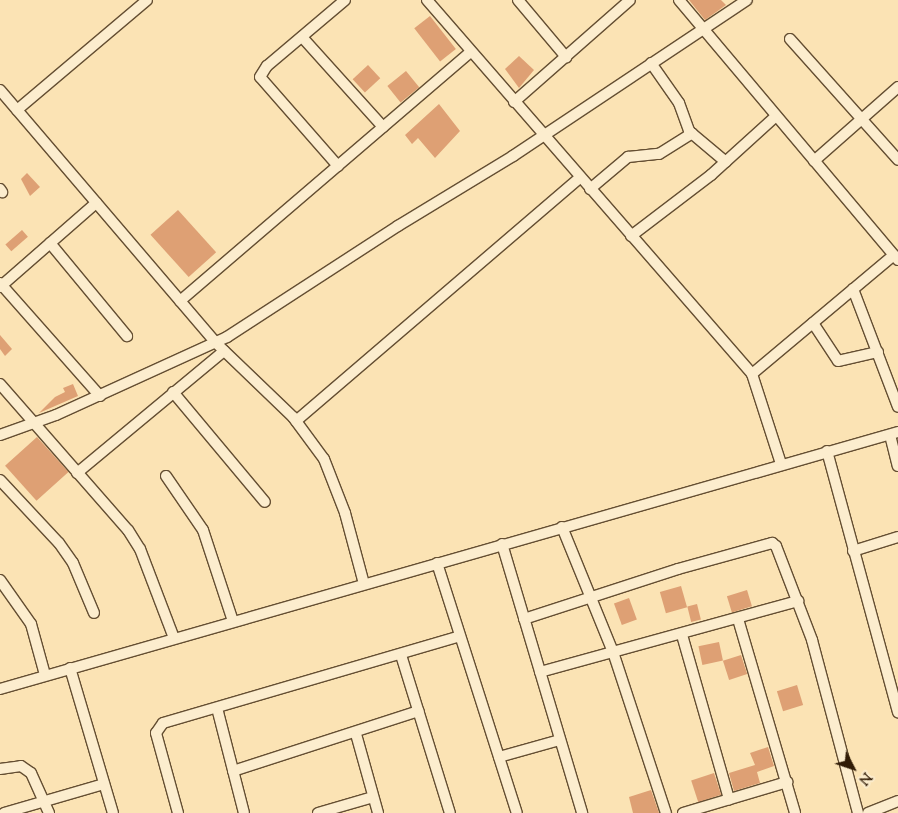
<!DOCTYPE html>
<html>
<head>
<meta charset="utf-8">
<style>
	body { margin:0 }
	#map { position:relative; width:898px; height:813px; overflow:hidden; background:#fbe3b4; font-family:"Sorts Mill Goudy",serif }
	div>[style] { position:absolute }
	.building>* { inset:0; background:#dea074; transform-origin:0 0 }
	.roads { filter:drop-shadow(1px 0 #644e32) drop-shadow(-1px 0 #644e32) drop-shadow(0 1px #644e32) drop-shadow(0 -1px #644e32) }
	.minor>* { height:10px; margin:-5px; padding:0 5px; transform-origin:5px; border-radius:5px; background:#fcedce }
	span { translate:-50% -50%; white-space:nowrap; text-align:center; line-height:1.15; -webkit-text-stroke:4.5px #fcedce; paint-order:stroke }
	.north { position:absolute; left:828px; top:743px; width:50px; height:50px; -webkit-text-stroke:4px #fcedce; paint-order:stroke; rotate:131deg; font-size:14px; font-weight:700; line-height:20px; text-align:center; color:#311c06 }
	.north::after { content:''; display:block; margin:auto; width:18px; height:22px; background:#311c06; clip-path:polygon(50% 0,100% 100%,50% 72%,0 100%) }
</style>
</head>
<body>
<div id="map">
	<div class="building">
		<div style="clip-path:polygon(689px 0,721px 0,726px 5px,705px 20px)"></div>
		<div style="left:430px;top:16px;width:42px;height:20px;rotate:52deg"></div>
		<div style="clip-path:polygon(519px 56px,534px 70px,519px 88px,505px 69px)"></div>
		<div style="left:368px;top:65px;width:18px;height:21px;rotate:47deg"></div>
		<div style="left:406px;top:71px;width:21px;height:24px;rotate:51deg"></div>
		<div style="clip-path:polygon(439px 104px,460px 131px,435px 158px,418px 138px,412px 144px,405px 135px)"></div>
		<div style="clip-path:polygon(27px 173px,40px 187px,30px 196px,21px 179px)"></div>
		<div style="left:178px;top:210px;width:57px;height:37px;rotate:48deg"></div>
		<div style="left:22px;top:230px;width:9px;height:22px;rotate:49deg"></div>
		<div style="clip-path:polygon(0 335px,12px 349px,5px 356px,0 349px)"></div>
		<div style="clip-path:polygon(73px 384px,78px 396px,39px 413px,55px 397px,65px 392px,63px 388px)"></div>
		<div style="left:37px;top:437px;width:47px;height:43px;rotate:48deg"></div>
		<div style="left:681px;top:586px;width:22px;height:22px;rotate:74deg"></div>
		<div style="left:747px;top:590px;width:17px;height:21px;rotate:73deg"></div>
		<div style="left:629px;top:598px;width:23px;height:16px;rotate:70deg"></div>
		<div style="left:697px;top:604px;width:16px;height:10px;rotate:76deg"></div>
		<div style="left:719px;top:642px;width:19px;height:21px;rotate:78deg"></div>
		<div style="left:741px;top:655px;width:20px;height:19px;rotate:72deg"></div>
		<div style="left:797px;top:685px;width:21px;height:21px;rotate:73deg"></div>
		<div style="clip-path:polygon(768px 747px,774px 766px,757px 772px,760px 783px,734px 791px,729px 773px,755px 765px,750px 753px)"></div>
		<div style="left:714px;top:773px;width:23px;height:24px;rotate:72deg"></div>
		<div style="clip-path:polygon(651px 790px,659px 813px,633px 813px,629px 797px)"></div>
	</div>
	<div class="roads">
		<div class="minor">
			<div style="left:427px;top:0;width:495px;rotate:49deg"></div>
			<div style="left:752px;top:374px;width:95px;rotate:72.1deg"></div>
			<div style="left:518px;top:0;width:75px;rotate:49.9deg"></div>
			<div style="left:679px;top:0;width:340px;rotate:49.9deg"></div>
			<div style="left:302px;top:37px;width:121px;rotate:48deg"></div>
			<div style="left:790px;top:39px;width:162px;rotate:48.2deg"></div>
			<div style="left:651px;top:63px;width:49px;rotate:55deg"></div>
			<div style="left:679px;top:103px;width:30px;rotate:70deg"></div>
			<div style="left:689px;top:131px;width:48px;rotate:40deg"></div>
			<div style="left:0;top:90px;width:333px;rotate:49.5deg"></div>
			<div style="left:216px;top:343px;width:107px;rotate:43.9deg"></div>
			<div style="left:293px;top:417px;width:52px;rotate:53.6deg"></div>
			<div style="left:324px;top:459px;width:58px;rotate:68.7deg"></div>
			<div style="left:345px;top:513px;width:73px;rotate:75deg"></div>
			<div style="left:514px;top:102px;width:154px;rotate:-41.3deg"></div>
			<div style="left:17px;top:110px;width:170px;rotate:-40.2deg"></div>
			<div style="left:814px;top:161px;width:112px;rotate:-41.4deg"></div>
			<div style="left:338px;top:166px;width:118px;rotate:-131.2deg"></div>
			<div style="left:260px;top:77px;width:13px;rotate:-58deg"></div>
			<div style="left:267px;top:66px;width:102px;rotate:-40.2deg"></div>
			<div style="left:0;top:189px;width:4px;rotate:56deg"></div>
			<div style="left:590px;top:189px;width:50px;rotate:-40.1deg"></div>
			<div style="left:628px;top:157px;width:31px;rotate:-6deg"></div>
			<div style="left:659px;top:154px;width:39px;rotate:-32deg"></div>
			<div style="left:631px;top:236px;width:101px;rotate:-37.3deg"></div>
			<div style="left:711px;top:175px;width:88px;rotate:-42.2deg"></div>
			<div style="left:50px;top:243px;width:121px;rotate:50.4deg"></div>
			<div style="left:0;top:283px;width:151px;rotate:48.5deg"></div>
			<div style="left:0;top:287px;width:128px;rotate:-41.2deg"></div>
			<div style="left:853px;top:289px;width:126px;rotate:69.1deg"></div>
			<div style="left:180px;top:301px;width:383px;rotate:-40.6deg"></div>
			<div style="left:813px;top:323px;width:45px;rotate:56.7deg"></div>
			<div style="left:838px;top:361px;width:41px;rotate:-12.7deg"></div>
			<div style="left:752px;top:374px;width:185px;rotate:-40deg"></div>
			<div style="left:0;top:384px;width:194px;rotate:48.8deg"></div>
			<div style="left:128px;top:530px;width:22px;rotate:58deg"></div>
			<div style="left:140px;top:549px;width:95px;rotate:69.1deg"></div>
			<div style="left:173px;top:392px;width:143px;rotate:50.1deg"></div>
			<div style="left:296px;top:421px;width:374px;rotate:-40.6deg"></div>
			<div style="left:0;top:435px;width:59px;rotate:-19.7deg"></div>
			<div style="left:56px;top:415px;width:188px;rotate:-24.5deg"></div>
			<div style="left:227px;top:337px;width:204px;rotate:-33deg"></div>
			<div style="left:398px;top:226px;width:135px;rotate:-31.3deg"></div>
			<div style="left:513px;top:156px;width:281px;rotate:-33.7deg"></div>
			<div style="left:890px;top:435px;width:32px;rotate:76deg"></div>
			<div style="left:827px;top:451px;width:271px;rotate:74.8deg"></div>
			<div style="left:77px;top:473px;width:191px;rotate:-39.7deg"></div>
			<div style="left:166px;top:476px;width:65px;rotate:55.6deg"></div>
			<div style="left:203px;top:530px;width:96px;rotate:71.8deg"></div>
			<div style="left:0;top:480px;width:86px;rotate:46.9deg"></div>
			<div style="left:59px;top:543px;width:24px;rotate:55deg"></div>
			<div style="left:73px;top:563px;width:54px;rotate:67.2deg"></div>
			<div style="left:562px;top:527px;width:135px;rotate:67.8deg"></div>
			<div style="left:613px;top:652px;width:169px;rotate:71.8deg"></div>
			<div style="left:502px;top:544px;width:281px;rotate:73.4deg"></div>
			<div style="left:853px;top:551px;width:47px;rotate:-17.3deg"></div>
			<div style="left:437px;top:563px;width:262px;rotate:72.3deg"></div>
			<div style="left:0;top:580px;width:54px;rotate:54.8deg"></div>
			<div style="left:31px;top:624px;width:53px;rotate:74.6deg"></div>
			<div style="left:524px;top:619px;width:162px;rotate:-18deg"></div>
			<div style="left:678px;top:569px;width:98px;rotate:-15.5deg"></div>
			<div style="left:772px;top:543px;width:5px;rotate:37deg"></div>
			<div style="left:776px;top:546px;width:101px;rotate:69deg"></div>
			<div style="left:812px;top:640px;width:179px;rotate:75.1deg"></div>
			<div style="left:738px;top:619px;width:202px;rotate:73.6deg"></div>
			<div style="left:682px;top:635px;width:171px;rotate:74deg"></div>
			<div style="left:401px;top:655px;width:165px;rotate:72.8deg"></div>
			<div style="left:70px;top:668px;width:151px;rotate:73.5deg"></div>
			<div style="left:540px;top:672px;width:268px;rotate:-15.4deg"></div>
			<div style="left:0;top:689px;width:934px;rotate:-15.97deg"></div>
			<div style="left:217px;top:708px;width:108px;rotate:75.6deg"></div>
			<div style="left:356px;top:734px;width:82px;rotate:74.4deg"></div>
			<div style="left:499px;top:757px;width:63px;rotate:-15.6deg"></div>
			<div style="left:0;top:769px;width:21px;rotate:-8deg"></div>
			<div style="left:21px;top:766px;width:12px;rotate:35deg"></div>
			<div style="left:31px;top:773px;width:44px;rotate:65.8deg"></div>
			<div style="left:233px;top:771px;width:195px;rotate:-17.9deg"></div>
			<div style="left:4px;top:813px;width:104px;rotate:-16.2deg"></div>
			<div style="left:178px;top:813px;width:83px;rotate:-105.4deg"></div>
			<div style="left:156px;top:733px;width:12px;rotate:-55deg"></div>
			<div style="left:163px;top:723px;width:309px;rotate:-16.3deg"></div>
			<div style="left:318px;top:813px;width:57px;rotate:-16.2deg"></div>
			<div style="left:683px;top:813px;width:109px;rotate:-16.6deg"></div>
			<div style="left:868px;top:813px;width:32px;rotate:-22deg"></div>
		</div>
	</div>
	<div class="north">N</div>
</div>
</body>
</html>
